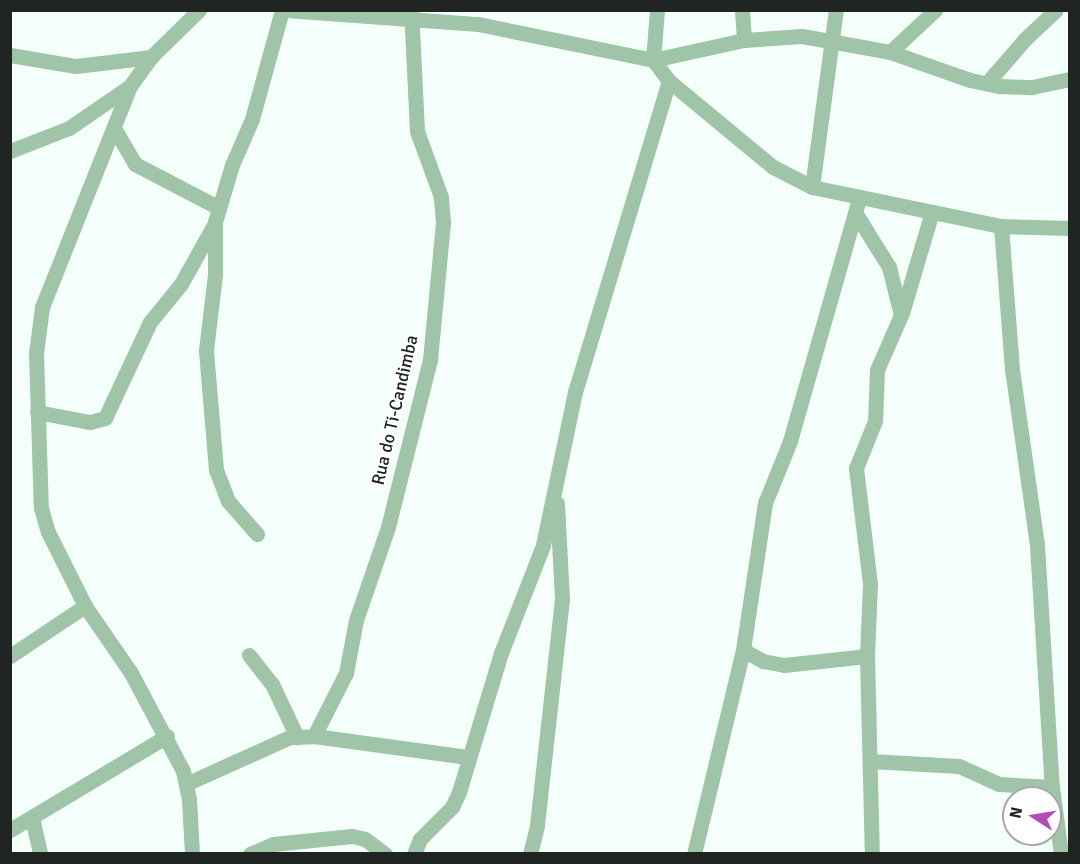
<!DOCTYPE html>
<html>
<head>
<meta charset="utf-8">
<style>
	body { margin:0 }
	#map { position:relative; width:1080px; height:864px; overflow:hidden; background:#f4fefb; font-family:Signika,sans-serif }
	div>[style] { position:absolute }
	.minor>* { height:15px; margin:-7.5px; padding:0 7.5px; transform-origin:7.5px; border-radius:7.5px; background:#a0c4a7 }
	span { translate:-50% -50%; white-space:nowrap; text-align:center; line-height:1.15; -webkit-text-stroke:5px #fff; paint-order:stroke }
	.street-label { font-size:18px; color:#202423 }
	.frame { position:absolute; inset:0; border:12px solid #202423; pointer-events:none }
	.north { position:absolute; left:1002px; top:786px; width:60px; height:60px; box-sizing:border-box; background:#fff; border:2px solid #a6a7a7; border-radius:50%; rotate:282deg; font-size:16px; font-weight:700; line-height:24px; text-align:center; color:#202423 }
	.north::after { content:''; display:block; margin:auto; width:21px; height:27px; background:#b14db4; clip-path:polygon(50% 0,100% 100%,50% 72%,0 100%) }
</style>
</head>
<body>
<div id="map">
	<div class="minor">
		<div style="left:286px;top:10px;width:193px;rotate:4.2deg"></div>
		<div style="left:478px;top:24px;width:179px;rotate:11.6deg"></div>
		<div style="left:653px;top:60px;width:93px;rotate:-12.4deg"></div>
		<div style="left:744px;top:40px;width:58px;rotate:-3.9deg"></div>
		<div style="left:802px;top:36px;width:89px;rotate:10.3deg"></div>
		<div style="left:890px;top:52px;width:85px;rotate:19.3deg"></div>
		<div style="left:970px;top:80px;width:30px;rotate:12deg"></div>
		<div style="left:999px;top:86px;width:33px;rotate:2deg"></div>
		<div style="left:1032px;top:87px;width:39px;rotate:-12deg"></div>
		<div style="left:742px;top:10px;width:30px;rotate:86deg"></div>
		<div style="left:890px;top:52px;width:62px;rotate:-43deg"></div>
		<div style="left:10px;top:55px;width:67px;rotate:9.5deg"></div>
		<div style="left:76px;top:66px;width:76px;rotate:-6.8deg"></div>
		<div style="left:669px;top:81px;width:135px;rotate:39.6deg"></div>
		<div style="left:773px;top:167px;width:44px;rotate:27.1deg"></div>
		<div style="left:812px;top:187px;width:193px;rotate:11.7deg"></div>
		<div style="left:1001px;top:226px;width:69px;rotate:1.7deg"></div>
		<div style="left:987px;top:83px;width:58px;rotate:-49.2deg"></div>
		<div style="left:1025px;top:39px;width:42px;rotate:-43.1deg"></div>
		<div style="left:130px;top:86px;width:238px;rotate:111.7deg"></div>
		<div style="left:42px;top:307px;width:46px;rotate:97.4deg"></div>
		<div style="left:36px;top:353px;width:155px;rotate:88.2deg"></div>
		<div style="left:41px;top:508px;width:25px;rotate:74deg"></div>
		<div style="left:48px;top:532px;width:83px;rotate:63.4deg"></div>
		<div style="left:85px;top:606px;width:81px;rotate:55.5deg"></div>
		<div style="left:131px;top:673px;width:111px;rotate:62deg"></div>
		<div style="left:183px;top:771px;width:29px;rotate:78deg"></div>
		<div style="left:189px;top:799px;width:55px;rotate:86.9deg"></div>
		<div style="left:114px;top:128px;width:42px;rotate:59.7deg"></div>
		<div style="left:135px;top:164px;width:95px;rotate:27.6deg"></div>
		<div style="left:10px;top:151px;width:63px;rotate:-21.3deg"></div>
		<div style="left:69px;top:128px;width:74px;rotate:-34.5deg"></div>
		<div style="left:130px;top:86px;width:36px;rotate:-54deg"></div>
		<div style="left:151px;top:57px;width:67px;rotate:-44.4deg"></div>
		<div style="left:812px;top:187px;width:179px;rotate:-82.3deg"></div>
		<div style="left:856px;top:214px;width:62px;rotate:58.1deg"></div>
		<div style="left:889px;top:267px;width:49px;rotate:76deg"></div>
		<div style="left:901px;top:315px;width:60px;rotate:113.6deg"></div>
		<div style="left:877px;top:370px;width:51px;rotate:92.2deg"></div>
		<div style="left:875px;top:421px;width:51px;rotate:112deg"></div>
		<div style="left:856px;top:468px;width:117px;rotate:83.1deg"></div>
		<div style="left:870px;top:584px;width:72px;rotate:92.4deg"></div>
		<div style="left:867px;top:656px;width:198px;rotate:88.6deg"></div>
		<div style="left:1001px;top:226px;width:143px;rotate:85.6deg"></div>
		<div style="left:1012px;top:369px;width:178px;rotate:81.9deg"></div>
		<div style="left:1037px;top:545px;width:242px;rotate:86.5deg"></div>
		<div style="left:902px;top:313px;width:105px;rotate:-73.5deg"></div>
		<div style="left:37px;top:412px;width:54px;rotate:10.7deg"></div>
		<div style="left:90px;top:422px;width:16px;rotate:-15deg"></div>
		<div style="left:105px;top:418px;width:106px;rotate:-64.9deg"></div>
		<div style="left:150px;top:322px;width:49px;rotate:-50.8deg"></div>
		<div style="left:181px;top:284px;width:70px;rotate:-60.9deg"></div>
		<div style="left:257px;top:534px;width:44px;rotate:-131.3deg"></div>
		<div style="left:228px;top:501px;width:33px;rotate:-111deg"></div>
		<div style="left:216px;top:470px;width:120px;rotate:-94.8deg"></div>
		<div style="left:206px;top:350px;width:76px;rotate:-83.2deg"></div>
		<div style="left:215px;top:275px;width:53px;rotate:-90deg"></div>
		<div style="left:215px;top:222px;width:59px;rotate:-73.4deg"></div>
		<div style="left:232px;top:165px;width:50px;rotate:-66.5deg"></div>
		<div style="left:252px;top:119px;width:113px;rotate:-74.6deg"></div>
		<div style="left:743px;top:650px;width:23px;rotate:29deg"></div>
		<div style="left:763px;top:661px;width:21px;rotate:11deg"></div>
		<div style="left:784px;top:665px;width:83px;rotate:-6.2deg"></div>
		<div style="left:249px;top:655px;width:37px;rotate:52deg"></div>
		<div style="left:272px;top:684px;width:59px;rotate:64.7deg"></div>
		<div style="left:10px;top:656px;width:90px;rotate:-33.7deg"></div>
		<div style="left:314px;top:736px;width:71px;rotate:-63.1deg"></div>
		<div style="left:346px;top:673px;width:54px;rotate:-79.3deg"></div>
		<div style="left:356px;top:620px;width:98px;rotate:-71deg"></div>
		<div style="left:388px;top:527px;width:172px;rotate:-75.9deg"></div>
		<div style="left:430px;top:360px;width:139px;rotate:-84.6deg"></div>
		<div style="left:443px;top:222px;width:25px;rotate:-95deg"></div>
		<div style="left:441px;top:197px;width:70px;rotate:-110deg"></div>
		<div style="left:417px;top:131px;width:121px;rotate:-92.8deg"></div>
		<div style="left:870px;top:761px;width:89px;rotate:3.2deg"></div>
		<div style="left:959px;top:766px;width:44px;rotate:24.2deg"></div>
		<div style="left:999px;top:784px;width:53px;rotate:3.2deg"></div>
		<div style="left:1052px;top:787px;width:68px;rotate:82.3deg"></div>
		<div style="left:188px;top:783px;width:112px;rotate:-24.3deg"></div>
		<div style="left:290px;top:737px;width:24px;rotate:-2deg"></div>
		<div style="left:314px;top:736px;width:155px;rotate:7.8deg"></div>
		<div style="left:32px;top:818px;width:37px;rotate:77deg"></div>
		<div style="left:10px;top:830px;width:183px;rotate:-30.9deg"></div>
		<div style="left:250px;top:854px;width:25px;rotate:-23deg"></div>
		<div style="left:273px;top:844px;width:79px;rotate:-5.8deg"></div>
		<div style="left:352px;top:836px;width:13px;rotate:13deg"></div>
		<div style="left:365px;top:839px;width:25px;rotate:37deg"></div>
		<div style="left:414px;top:854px;width:16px;rotate:-68deg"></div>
		<div style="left:420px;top:839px;width:45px;rotate:-45deg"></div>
		<div style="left:452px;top:807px;width:17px;rotate:-65deg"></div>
		<div style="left:459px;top:792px;width:145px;rotate:-73.2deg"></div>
		<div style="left:501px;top:653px;width:116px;rotate:-68.7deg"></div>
		<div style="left:543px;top:545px;width:156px;rotate:-78.2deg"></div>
		<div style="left:575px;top:392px;width:325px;rotate:-73.2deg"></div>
		<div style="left:669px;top:81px;width:26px;rotate:-127deg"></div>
		<div style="left:653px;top:60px;width:50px;rotate:-85.4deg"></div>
		<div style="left:530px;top:854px;width:30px;rotate:-76deg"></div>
		<div style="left:537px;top:825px;width:227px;rotate:-83.7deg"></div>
		<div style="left:562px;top:599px;width:96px;rotate:-93deg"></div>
		<div style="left:694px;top:854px;width:210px;rotate:-76.5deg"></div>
		<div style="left:743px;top:650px;width:149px;rotate:-81.5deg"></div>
		<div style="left:765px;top:503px;width:67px;rotate:-68deg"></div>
		<div style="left:790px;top:441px;width:253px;rotate:-74.1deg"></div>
	</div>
	<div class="street-label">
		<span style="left:395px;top:410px;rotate:-77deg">Rua do Ti-Candimba</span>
	</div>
	<div class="frame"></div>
	<div class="north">N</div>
</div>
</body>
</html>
